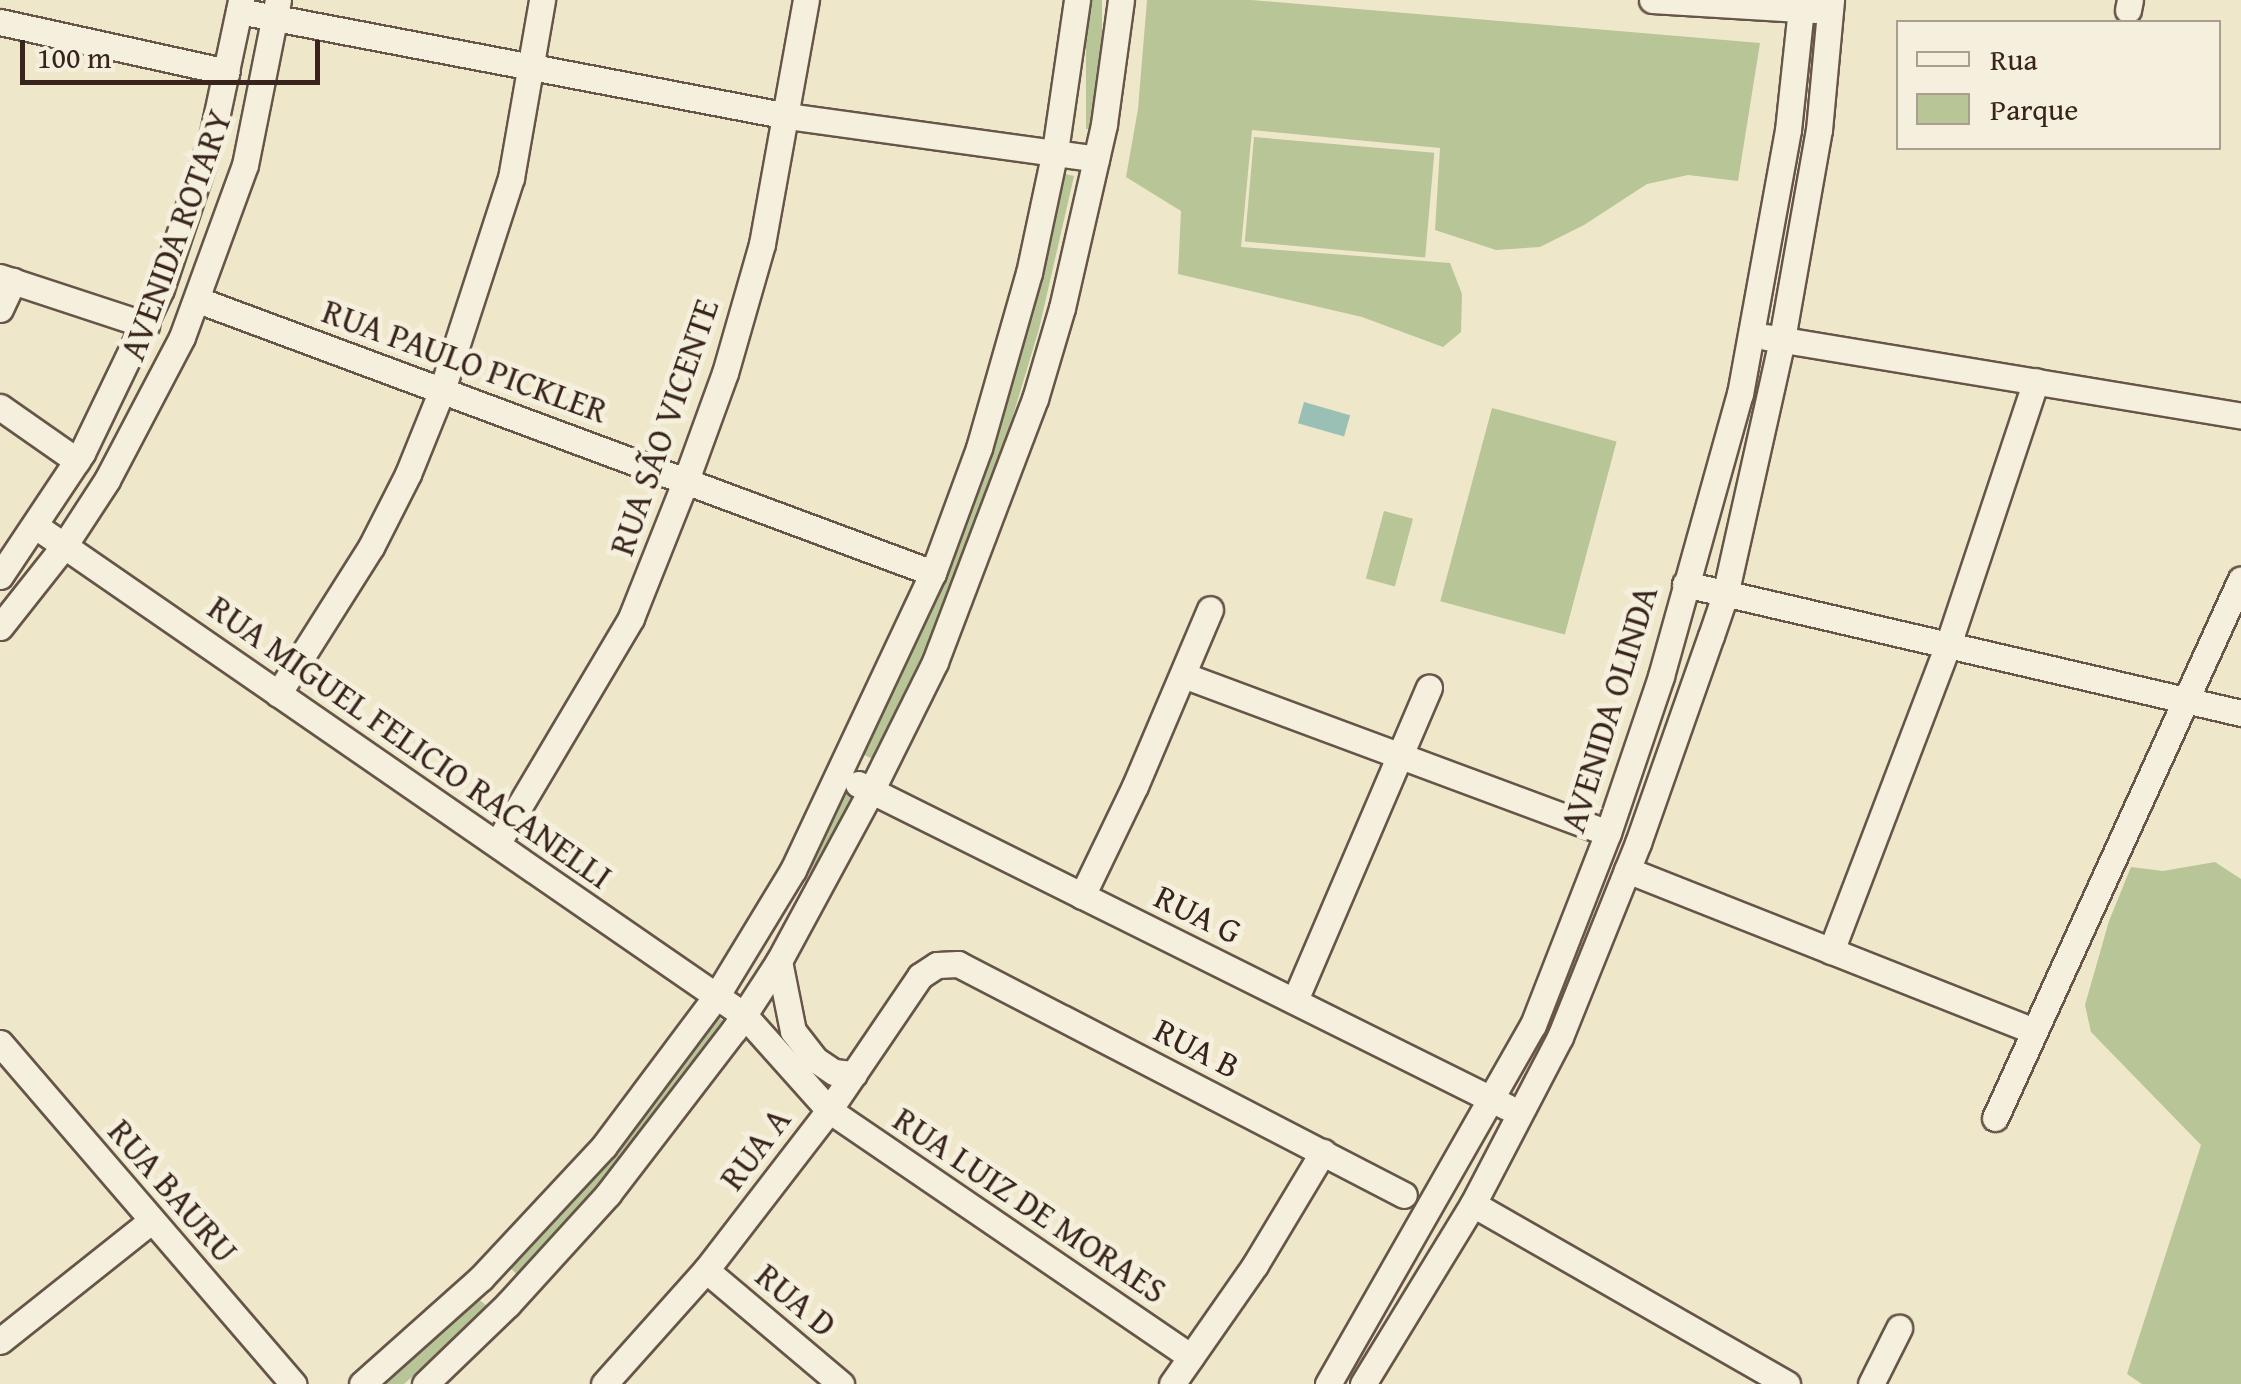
<!DOCTYPE html>
<html>
<head>
<meta charset="utf-8">
<style>
	body { margin:0 }
	#map { position:relative; width:2241px; height:1384px; overflow:hidden; background:#efe7ca; font-family:"Gentium Book Plus",serif }
	div>[style] { position:absolute }
	.green>* { inset:0; background:#b8c597; transform-origin:0 0 }
	.water>* { inset:0; background:#9ac0b6; transform-origin:0 0 }
	.roads { filter:drop-shadow(2px 0 #665548) drop-shadow(-2px 0 #665548) drop-shadow(0 2px #665548) drop-shadow(0 -2px #665548) }
	.minor>* { height:25px; margin:-12.5px; padding:0 12.5px; transform-origin:12.5px; border-radius:12.5px; background:#f5efdd }
	span { translate:-50% -50%; white-space:nowrap; text-align:center; line-height:1.15; -webkit-text-stroke:10px #f5efdd; paint-order:stroke }
	.street-label { font-size:35px; color:#38241c }
	.legend { position:absolute; left:1896px; top:20px; width:325px; height:130px; box-sizing:border-box; background:#f5efdd; border:2px solid #a99e90; margin:0; padding:12px 18px; list-style:none; font-size:30px; color:#38241c }
	.legend li { display:flex; align-items:center; gap:20px; height:50px }
	.legend b { width:50px; border:2px solid #a99e90 }
	.scale { position:absolute; left:20px; top:40px; width:300px; height:45px; box-sizing:border-box; border:5px solid #38241c; border-top:0; padding-left:12px; font-size:30px; line-height:35px; white-space:nowrap; color:#38241c; -webkit-text-stroke:8px #f5efdd; paint-order:stroke }
</style>
</head>
<body>
<div id="map">
	<div class="green">
		<div style="left:1086px;top:0;width:16px;height:129px"></div>
		<div style="clip-path:polygon(1147px 0,1251px 0,1760px 43px,1738px 181px,1688px 175px,1647px 184px,1584px 225px,1540px 247px,1496px 250px,1435px 230px,1440px 148px,1252px 130px,1241px 247px,1450px 263px,1462px 294px,1461px 332px,1443px 347px,1362px 317px,1178px 274px,1181px 211px,1126px 177px,1138px 109px)"></div>
		<div style="left:1254px;top:137px;width:181px;height:105px;rotate:5deg"></div>
		<div style="clip-path:polygon(1061px 173px,1074px 176px,1039px 329px,1008px 432px,935px 628px,873px 759px,860px 753px)"></div>
		<div style="left:1492px;top:408px;width:129px;height:200px;rotate:15deg"></div>
		<div style="left:1384px;top:511px;width:30px;height:70px;rotate:15deg"></div>
		<div style="left:846px;top:790px;width:13px;height:223px;rotate:32deg"></div>
		<div style="clip-path:polygon(2215px 862px,2241px 879px,2241px 1384px,2142px 1384px,2127px 1374px,2201px 1145px,2091px 1032px,2085px 1005px,2109px 921px,2131px 867px,2163px 871px)"></div>
		<div style="clip-path:polygon(715px 1015px,725px 1022px,603px 1184px,520px 1277px,510px 1268px,593px 1176px)"></div>
		<div style="clip-path:polygon(476px 1297px,487px 1306px,435px 1356px,404px 1384px,380px 1384px)"></div>
	</div>
	<div class="water">
		<div style="left:1304px;top:402px;width:48px;height:22px;rotate:16deg"></div>
	</div>
	<div class="roads">
		<div class="minor">
			<div style="left:1652px;top:0;width:164px;rotate:3.5deg"></div>
			<div style="left:2128px;top:10px;width:10px;rotate:-79deg"></div>
			<div style="left:239px;top:11px;width:559px;rotate:10.83deg"></div>
			<div style="left:788px;top:116px;width:311px;rotate:7.9deg"></div>
			<div style="left:0;top:22px;width:232px;rotate:12.4deg"></div>
			<div style="left:0;top:277px;width:154px;rotate:18.2deg"></div>
			<div style="left:198px;top:300px;width:784px;rotate:20.38deg"></div>
			<div style="left:0;top:309px;width:31px;rotate:-65deg"></div>
			<div style="left:1766px;top:337px;width:482px;rotate:9.4deg"></div>
			<div style="left:0;top:407px;width:94px;rotate:35deg"></div>
			<div style="left:37px;top:527px;width:859px;rotate:34.62deg"></div>
			<div style="left:744px;top:1015px;width:127px;rotate:48.2deg"></div>
			<div style="left:829px;top:1110px;width:438px;rotate:34.3deg"></div>
			<div style="left:0;top:576px;width:148px;rotate:-56.3deg"></div>
			<div style="left:82px;top:453px;width:182px;rotate:-64.3deg"></div>
			<div style="left:161px;top:289px;width:160px;rotate:-71.5deg"></div>
			<div style="left:212px;top:137px;width:140px;rotate:-78deg"></div>
			<div style="left:1685px;top:584px;width:571px;rotate:13.06deg"></div>
			<div style="left:0;top:627px;width:103px;rotate:-51.7deg"></div>
			<div style="left:64px;top:546px;width:79px;rotate:-56.9deg"></div>
			<div style="left:107px;top:480px;width:161px;rotate:-62.3deg"></div>
			<div style="left:182px;top:337px;width:183px;rotate:-69.9deg"></div>
			<div style="left:245px;top:165px;width:168px;rotate:-78.7deg"></div>
			<div style="left:1183px;top:675px;width:453px;rotate:20.4deg"></div>
			<div style="left:278px;top:694px;width:174px;rotate:-57.7deg"></div>
			<div style="left:371px;top:547px;width:82px;rotate:-63.1deg"></div>
			<div style="left:408px;top:474px;width:91px;rotate:-68deg"></div>
			<div style="left:442px;top:390px;width:223px;rotate:-72deg"></div>
			<div style="left:511px;top:178px;width:181px;rotate:-80.1deg"></div>
			<div style="left:858px;top:784px;width:725px;rotate:26.46deg"></div>
			<div style="left:497px;top:844px;width:263px;rotate:-59.3deg"></div>
			<div style="left:631px;top:618px;width:149px;rotate:-68.3deg"></div>
			<div style="left:686px;top:480px;width:114px;rotate:-70deg"></div>
			<div style="left:725px;top:373px;width:134px;rotate:-74deg"></div>
			<div style="left:762px;top:244px;width:248px;rotate:-79.8deg"></div>
			<div style="left:1627px;top:870px;width:437px;rotate:21.6deg"></div>
			<div style="left:1082px;top:896px;width:122px;rotate:-64.3deg"></div>
			<div style="left:1135px;top:786px;width:192px;rotate:-67deg"></div>
			<div style="left:1831px;top:951px;width:328px;rotate:-69.1deg"></div>
			<div style="left:1948px;top:645px;width:278px;rotate:-71.6deg"></div>
			<div style="left:779px;top:961px;width:71px;rotate:78.7deg"></div>
			<div style="left:793px;top:1031px;width:37px;rotate:52deg"></div>
			<div style="left:816px;top:1060px;width:22px;rotate:34deg"></div>
			<div style="left:834px;top:1072px;width:20px;rotate:6deg"></div>
			<div style="left:1295px;top:1000px;width:340px;rotate:-66.8deg"></div>
			<div style="left:0;top:1043px;width:450px;rotate:49.3deg"></div>
			<div style="left:1995px;top:1118px;width:592px;rotate:-65.47deg"></div>
			<div style="left:1473px;top:1204px;width:362px;rotate:29.8deg"></div>
			<div style="left:706px;top:1270px;width:177px;rotate:40.2deg"></div>
			<div style="left:0;top:1341px;width:194px;rotate:-38.5deg"></div>
			<div style="left:362px;top:1384px;width:159px;rotate:-41.7deg"></div>
			<div style="left:481px;top:1278px;width:180px;rotate:-47deg"></div>
			<div style="left:604px;top:1146px;width:189px;rotate:-53.2deg"></div>
			<div style="left:717px;top:995px;width:146px;rotate:-58.7deg"></div>
			<div style="left:793px;top:870px;width:328px;rotate:-64.8deg"></div>
			<div style="left:933px;top:573px;width:133px;rotate:-69.8deg"></div>
			<div style="left:979px;top:448px;width:182px;rotate:-74.1deg"></div>
			<div style="left:1029px;top:273px;width:125px;rotate:-78deg"></div>
			<div style="left:1055px;top:151px;width:153px;rotate:-81.7deg"></div>
			<div style="left:425px;top:1384px;width:115px;rotate:-43.9deg"></div>
			<div style="left:508px;top:1304px;width:149px;rotate:-47.7deg"></div>
			<div style="left:608px;top:1194px;width:207px;rotate:-52.5deg"></div>
			<div style="left:734px;top:1030px;width:82px;rotate:-56.9deg"></div>
			<div style="left:779px;top:961px;width:193px;rotate:-61.6deg"></div>
			<div style="left:871px;top:791px;width:144px;rotate:-63.6deg"></div>
			<div style="left:935px;top:662px;width:281px;rotate:-69.2deg"></div>
			<div style="left:1035px;top:399px;width:95px;rotate:-73.5deg"></div>
			<div style="left:1062px;top:308px;width:189px;rotate:-77.1deg"></div>
			<div style="left:1104px;top:124px;width:125px;rotate:-82.2deg"></div>
			<div style="left:604px;top:1384px;width:153px;rotate:-48.2deg"></div>
			<div style="left:706px;top:1270px;width:202px;rotate:-52.4deg"></div>
			<div style="left:829px;top:1110px;width:162px;rotate:-55.8deg"></div>
			<div style="left:920px;top:976px;width:20px;rotate:-33deg"></div>
			<div style="left:937px;top:965px;width:21px;rotate:-3deg"></div>
			<div style="left:958px;top:964px;width:502px;rotate:27.38deg"></div>
			<div style="left:1172px;top:1384px;width:145px;rotate:-55.1deg"></div>
			<div style="left:1255px;top:1265px;width:132px;rotate:-59deg"></div>
			<div style="left:1328px;top:1384px;width:413px;rotate:-60.3deg"></div>
			<div style="left:1533px;top:1025px;width:206px;rotate:-68.7deg"></div>
			<div style="left:1608px;top:833px;width:166px;rotate:-71.3deg"></div>
			<div style="left:1661px;top:676px;width:293px;rotate:-74.4deg"></div>
			<div style="left:1740px;top:394px;width:268px;rotate:-79.7deg"></div>
			<div style="left:1788px;top:130px;width:131px;rotate:-83.9deg"></div>
			<div style="left:1363px;top:1384px;width:211px;rotate:-58.6deg"></div>
			<div style="left:1473px;top:1204px;width:188px;rotate:-62.5deg"></div>
			<div style="left:1560px;top:1037px;width:209px;rotate:-68.1deg"></div>
			<div style="left:1638px;top:843px;width:219px;rotate:-70.6deg"></div>
			<div style="left:1711px;top:636px;width:43px;rotate:-71.1deg"></div>
			<div style="left:1725px;top:595px;width:262px;rotate:-77.4deg"></div>
			<div style="left:1782px;top:339px;width:212px;rotate:-80deg"></div>
			<div style="left:1819px;top:130px;width:131px;rotate:-84.7deg"></div>
			<div style="left:1871px;top:1384px;width:63px;rotate:-63.4deg"></div>
		</div>
	</div>
	<div class="street-label">
		<span style="left:176px;top:235px;rotate:-70deg">AVENIDA ROTARY</span>
		<span style="left:465px;top:361px;rotate:20deg">RUA PAULO PICKLER</span>
		<span style="left:664px;top:427px;rotate:-71deg">RUA SÃO VICENTE</span>
		<span style="left:1609px;top:709px;rotate:-73deg">AVENIDA OLINDA</span>
		<span style="left:410px;top:742px;rotate:35deg">RUA MIGUEL FELICIO RACANELLI</span>
		<span style="left:1198px;top:914px;rotate:26deg">RUA G</span>
		<span style="left:1197px;top:1048px;rotate:27deg">RUA B</span>
		<span style="left:755px;top:1149px;rotate:-53deg">RUA A</span>
		<span style="left:173px;top:1191px;rotate:49deg">RUA BAURU</span>
		<span style="left:1030px;top:1205px;rotate:34deg">RUA LUIZ DE MORAES</span>
		<span style="left:796px;top:1300px;rotate:40deg">RUA D</span>
	</div>
	<ul class="legend">
	<li><b style="height:12px;background:#f5efdd"></b>Rua</li>
	<li><b style="height:28px;background:#b8c597"></b>Parque</li>
	</ul>
	<div class="scale">100 m</div>
</div>
</body>
</html>
